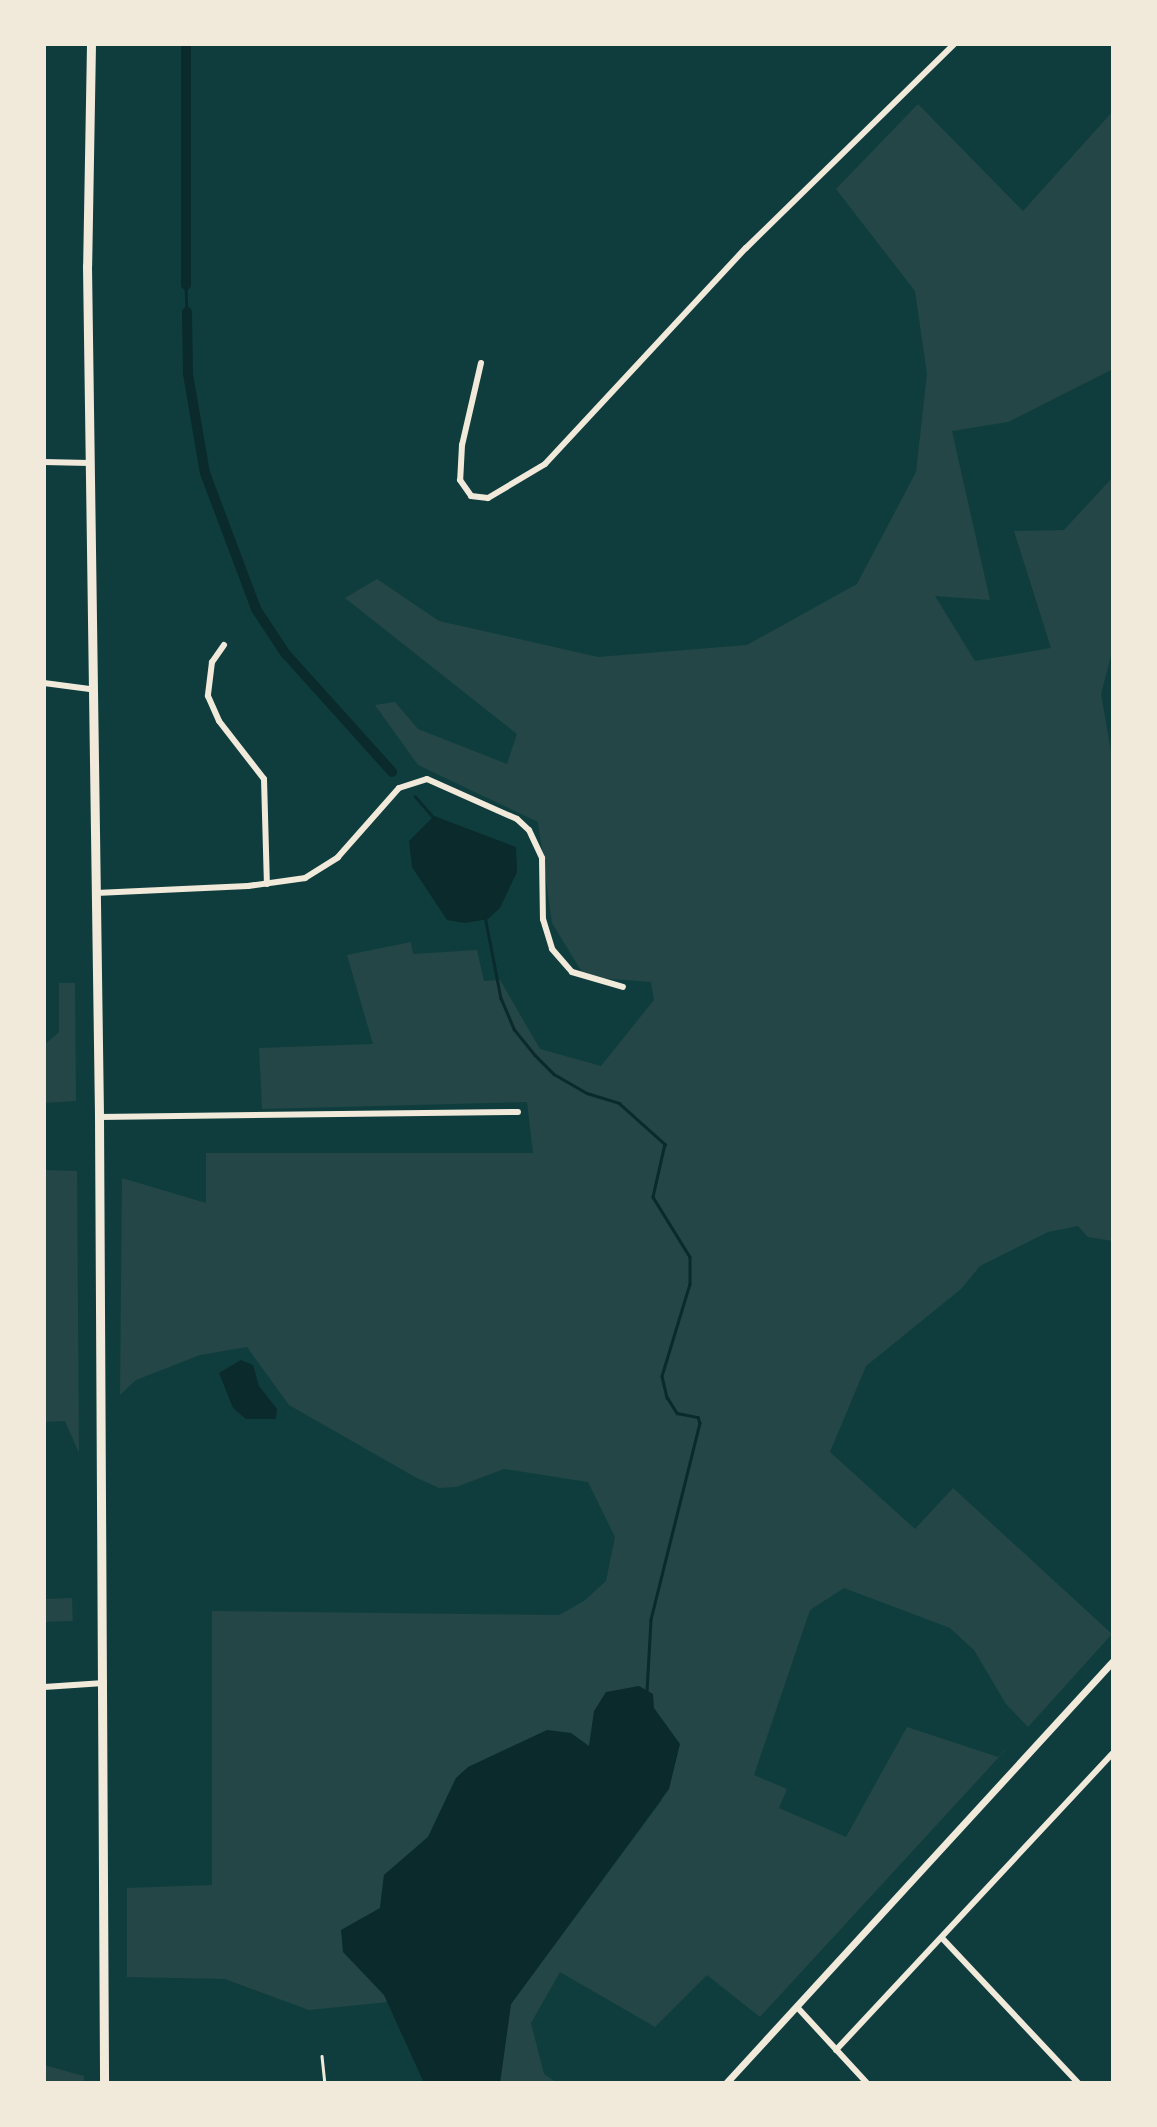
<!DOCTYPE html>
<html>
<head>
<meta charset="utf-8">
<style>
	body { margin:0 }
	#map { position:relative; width:1157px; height:2127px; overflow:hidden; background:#0f3d3e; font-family:Signika,sans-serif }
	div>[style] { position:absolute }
	.green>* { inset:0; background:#244646; transform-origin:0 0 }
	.water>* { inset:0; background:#0a2a2b }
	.stream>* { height:2.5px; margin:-1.25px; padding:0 1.25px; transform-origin:1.25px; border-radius:1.25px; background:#0a2a2b }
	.canal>* { height:10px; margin:-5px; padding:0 5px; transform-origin:5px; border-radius:5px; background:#0a2a2b }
	.service>* { height:2.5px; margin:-1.25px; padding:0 1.25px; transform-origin:1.25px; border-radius:1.25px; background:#f1e9da }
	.minor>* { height:6px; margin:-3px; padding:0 3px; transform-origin:3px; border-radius:3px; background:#f1e9da }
	.tertiary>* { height:7px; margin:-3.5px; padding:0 3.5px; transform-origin:3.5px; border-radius:3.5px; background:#f1e9da }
	.secondary>* { height:9px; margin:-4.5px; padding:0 4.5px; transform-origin:4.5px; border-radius:4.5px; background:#f1e9da }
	span { translate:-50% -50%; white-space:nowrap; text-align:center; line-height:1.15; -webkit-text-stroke:5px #f1e9da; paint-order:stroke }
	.frame { position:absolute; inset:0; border:46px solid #f1e9da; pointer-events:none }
</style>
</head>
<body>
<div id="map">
	<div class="green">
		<div style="clip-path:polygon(918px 104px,1023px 211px,1113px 111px,1113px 369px,1008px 422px,952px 431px,990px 600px,935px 596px,975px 661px,1051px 648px,1014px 531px,1064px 530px,1113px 477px,1113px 648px,1101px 694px,1113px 763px,1113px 1241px,1088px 1237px,1078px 1226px,1048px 1232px,980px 1266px,961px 1289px,866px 1366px,830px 1452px,915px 1529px,953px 1488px,1112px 1634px,1028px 1727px,1006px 1704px,974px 1650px,950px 1628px,844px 1588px,810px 1610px,754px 1775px,787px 1789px,779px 1808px,846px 1837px,907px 1727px,998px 1757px,1011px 1744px,760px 2017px,707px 1975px,655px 2027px,560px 1972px,531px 2023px,544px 2074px,557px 2083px,500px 2083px,511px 2004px,662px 1800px,606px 1692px,589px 1746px,456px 1778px,428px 1837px,384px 1875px,380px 1908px,384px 1995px,388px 2002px,309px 2010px,225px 1979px,127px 1977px,127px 1888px,212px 1885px,212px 1611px,559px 1615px,584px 1601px,606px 1581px,615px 1537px,588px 1482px,504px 1469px,456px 1487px,439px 1488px,415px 1477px,289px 1405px,247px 1347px,200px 1355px,136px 1380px,120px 1395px,122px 1178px,206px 1203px,206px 1153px,533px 1153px,527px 1102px,262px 1109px,259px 1048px,373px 1044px,347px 955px,411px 942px,413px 954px,477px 950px,484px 981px,500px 980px,540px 1049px,601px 1066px,654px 1000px,651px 982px,585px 977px,552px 923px,538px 822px,418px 765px,375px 705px,395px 702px,418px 729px,507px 764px,517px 734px,345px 598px,377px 579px,439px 621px,598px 657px,747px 645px,857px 584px,916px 472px,927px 374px,915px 291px,836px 189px)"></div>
		<div style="clip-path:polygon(59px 983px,75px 983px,76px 1101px,44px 1103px,44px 1045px,59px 1032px)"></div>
		<div style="clip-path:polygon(44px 1170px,77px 1171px,79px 1453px,65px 1421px,44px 1422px)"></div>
		<div style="left:72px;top:1598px;width:23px;height:28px;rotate:88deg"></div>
		<div style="clip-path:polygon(44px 2065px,84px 2076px,84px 2083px,44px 2083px)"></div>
	</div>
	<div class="water">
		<div style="clip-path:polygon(434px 816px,516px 847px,517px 872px,500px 908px,488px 919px,465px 923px,447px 920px,412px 867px,409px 841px)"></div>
		<div style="clip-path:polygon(241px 1360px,253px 1365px,259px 1386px,277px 1409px,276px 1419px,246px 1419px,233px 1408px,219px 1373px)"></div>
		<div style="clip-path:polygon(639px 1686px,653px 1694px,654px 1708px,680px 1744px,669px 1789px,511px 2004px,500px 2083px,424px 2083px,384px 1995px,343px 1952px,341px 1930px,380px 1908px,384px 1875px,428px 1837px,456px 1778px,468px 1767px,547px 1730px,571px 1733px,589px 1746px,594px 1711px,606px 1692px)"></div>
	</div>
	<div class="stream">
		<div style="left:186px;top:285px;width:27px;rotate:88deg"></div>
		<div style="left:415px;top:796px;width:28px;rotate:49deg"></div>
		<div style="left:485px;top:916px;width:84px;rotate:79deg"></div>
		<div style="left:501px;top:998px;width:34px;rotate:67deg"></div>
		<div style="left:514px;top:1029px;width:33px;rotate:51deg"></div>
		<div style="left:535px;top:1055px;width:27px;rotate:45deg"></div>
		<div style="left:554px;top:1074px;width:38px;rotate:30deg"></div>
		<div style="left:587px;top:1093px;width:34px;rotate:17deg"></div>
		<div style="left:619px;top:1103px;width:62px;rotate:41.7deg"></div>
		<div style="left:665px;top:1144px;width:54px;rotate:102.8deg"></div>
		<div style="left:653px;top:1197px;width:70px;rotate:58.3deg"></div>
		<div style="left:690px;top:1257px;width:27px;rotate:90deg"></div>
		<div style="left:690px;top:1284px;width:96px;rotate:106.9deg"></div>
		<div style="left:662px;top:1376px;width:22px;rotate:77deg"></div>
		<div style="left:667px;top:1397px;width:19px;rotate:58deg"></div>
		<div style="left:677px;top:1413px;width:21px;rotate:11deg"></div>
		<div style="left:698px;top:1417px;width:6px;rotate:72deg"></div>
		<div style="left:700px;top:1423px;width:203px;rotate:104deg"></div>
		<div style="left:651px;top:1620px;width:71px;rotate:93.2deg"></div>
	</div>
	<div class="canal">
		<div style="left:186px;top:285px;width:241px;rotate:-90deg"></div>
		<div style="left:187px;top:312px;width:62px;rotate:89.1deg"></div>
		<div style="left:188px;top:374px;width:100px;rotate:80.3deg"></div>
		<div style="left:205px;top:473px;width:145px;rotate:69.4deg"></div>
		<div style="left:256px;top:609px;width:53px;rotate:56.6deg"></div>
		<div style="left:285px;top:653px;width:160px;rotate:48deg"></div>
	</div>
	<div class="service">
		<div style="left:322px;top:2056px;width:27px;rotate:84deg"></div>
	</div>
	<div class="minor">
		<div style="left:481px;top:363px;width:84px;rotate:103deg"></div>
		<div style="left:462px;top:445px;width:35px;rotate:93deg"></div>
		<div style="left:460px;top:480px;width:19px;rotate:55deg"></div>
		<div style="left:471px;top:496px;width:17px;rotate:7deg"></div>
		<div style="left:488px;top:498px;width:66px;rotate:-30.8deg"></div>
		<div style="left:545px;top:464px;width:295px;rotate:-47.1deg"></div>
		<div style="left:746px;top:248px;width:291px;rotate:-44.4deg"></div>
		<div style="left:44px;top:462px;width:45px;rotate:1.3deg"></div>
		<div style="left:224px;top:645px;width:21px;rotate:125deg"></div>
		<div style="left:212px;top:662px;width:34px;rotate:97deg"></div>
		<div style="left:208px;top:696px;width:27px;rotate:66deg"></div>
		<div style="left:219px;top:721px;width:73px;rotate:52.2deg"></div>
		<div style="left:264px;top:779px;width:105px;rotate:88.4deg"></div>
		<div style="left:44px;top:683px;width:46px;rotate:7.4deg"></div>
		<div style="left:96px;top:893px;width:152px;rotate:-2.6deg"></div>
		<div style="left:248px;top:886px;width:58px;rotate:-8deg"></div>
		<div style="left:305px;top:878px;width:39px;rotate:-32deg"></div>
		<div style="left:338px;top:857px;width:92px;rotate:-48.5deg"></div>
		<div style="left:399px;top:788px;width:29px;rotate:-18deg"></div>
		<div style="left:427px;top:779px;width:98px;rotate:24deg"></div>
		<div style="left:517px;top:819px;width:16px;rotate:43deg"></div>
		<div style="left:529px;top:830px;width:31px;rotate:65deg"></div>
		<div style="left:542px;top:858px;width:61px;rotate:89.1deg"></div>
		<div style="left:543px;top:919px;width:31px;rotate:73deg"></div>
		<div style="left:552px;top:949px;width:30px;rotate:49deg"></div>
		<div style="left:572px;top:972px;width:53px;rotate:16.4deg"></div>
		<div style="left:99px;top:1117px;width:419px;rotate:-0.7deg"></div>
		<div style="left:44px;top:1687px;width:60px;rotate:-3.8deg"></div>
		<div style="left:942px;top:1938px;width:199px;rotate:46.8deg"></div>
		<div style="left:797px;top:2007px;width:103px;rotate:47.4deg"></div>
		<div style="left:836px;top:2050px;width:406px;rotate:-47deg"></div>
	</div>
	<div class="tertiary">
		<div style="left:726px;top:2083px;width:573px;rotate:-47.48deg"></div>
	</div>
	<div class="secondary">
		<div style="left:91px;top:44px;width:222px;rotate:91deg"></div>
		<div style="left:87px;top:266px;width:851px;rotate:89.19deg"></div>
		<div style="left:99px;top:1117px;width:966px;rotate:89.7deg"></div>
	</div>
	<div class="frame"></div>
</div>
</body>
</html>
